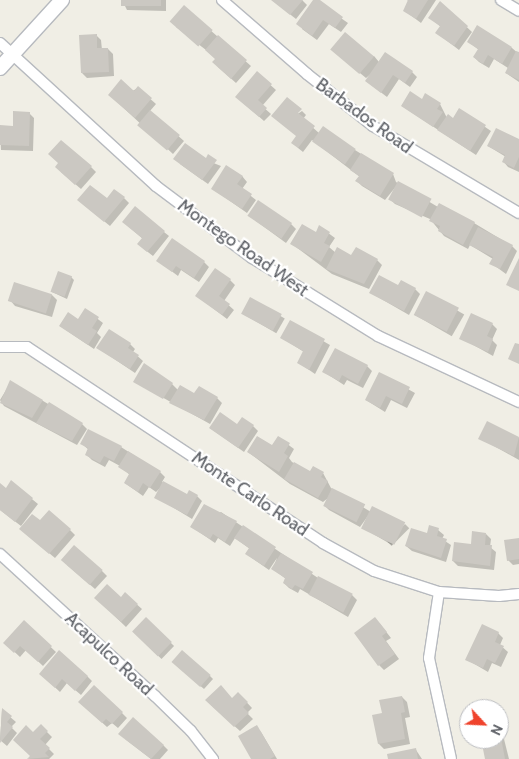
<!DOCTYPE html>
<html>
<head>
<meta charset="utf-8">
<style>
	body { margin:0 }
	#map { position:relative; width:519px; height:759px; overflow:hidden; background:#f0eee5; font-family:Cabin,sans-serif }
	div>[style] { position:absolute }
	.shadow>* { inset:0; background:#0003; transform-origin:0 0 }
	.building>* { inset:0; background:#cbc8c2; transform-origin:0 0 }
	.roads { filter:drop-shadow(1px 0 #b7babf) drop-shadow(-1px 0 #b7babf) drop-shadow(0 1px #b7babf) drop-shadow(0 -1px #b7babf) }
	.street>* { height:10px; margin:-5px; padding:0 5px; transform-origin:5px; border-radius:5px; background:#fff }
	.secondary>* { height:14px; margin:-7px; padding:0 7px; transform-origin:7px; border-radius:7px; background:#fff }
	span { translate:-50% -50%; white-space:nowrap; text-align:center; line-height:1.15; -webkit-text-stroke:4.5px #fff; paint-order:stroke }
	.street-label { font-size:18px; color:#5d6066 }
	.north { position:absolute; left:459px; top:699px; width:50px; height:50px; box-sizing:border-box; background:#fff; border:1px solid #bebfc2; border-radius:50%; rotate:115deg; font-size:14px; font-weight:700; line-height:20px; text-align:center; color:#5d6066 }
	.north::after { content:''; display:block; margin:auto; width:18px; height:22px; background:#ef432c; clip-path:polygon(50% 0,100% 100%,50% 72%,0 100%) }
</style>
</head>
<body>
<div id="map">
	<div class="shadow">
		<div style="clip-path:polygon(122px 0,166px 0,166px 11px,127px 10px)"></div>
		<div style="clip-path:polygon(272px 0,302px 0,307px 5px,296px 19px)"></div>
		<div style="clip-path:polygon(315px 0,348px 23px,341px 32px,329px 24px,317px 40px,302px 29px)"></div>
		<div style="clip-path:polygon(407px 0,436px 0,421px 23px,405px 11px,410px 2px)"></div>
		<div style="clip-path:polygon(440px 2px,472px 32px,459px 50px,437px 33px,441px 27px,430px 18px)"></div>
		<div style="clip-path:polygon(184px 7px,251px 66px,236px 83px,218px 67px,216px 59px,206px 50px,176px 27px)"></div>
		<div style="clip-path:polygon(96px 35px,101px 40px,102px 50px,108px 49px,113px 54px,114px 76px,87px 78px,82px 73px)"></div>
		<div style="clip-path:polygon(469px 42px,512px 48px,519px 54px,519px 82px,506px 73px,508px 68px,494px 59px,489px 68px,479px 62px,474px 57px,479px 50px)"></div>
		<div style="clip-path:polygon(338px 55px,374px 56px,379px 62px,412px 72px,417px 77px,410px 87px,399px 79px,387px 97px,366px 81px,372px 73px,366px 78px)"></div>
		<div style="clip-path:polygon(257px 73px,276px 90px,262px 106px,271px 114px,264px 121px,242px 102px)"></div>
		<div style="clip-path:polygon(138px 88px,156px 104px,150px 111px,184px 141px,173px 154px,115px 100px)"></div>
		<div style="clip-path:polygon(440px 104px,447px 118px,454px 119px,460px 110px,491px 131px,476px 155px,402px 106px)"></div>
		<div style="clip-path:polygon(302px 111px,306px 115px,303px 119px,319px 133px,355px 150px,393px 174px,396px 182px,438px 207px,474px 223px,512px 246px,517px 251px,506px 274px,491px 263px,493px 259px,470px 245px,468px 249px,444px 236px,430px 219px,395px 204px,390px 199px,398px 184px,385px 200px,362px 186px,357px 181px,360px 177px,312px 140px,303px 152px,298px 148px,293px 117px)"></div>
		<div style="clip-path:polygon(29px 113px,34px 118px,33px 151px,1px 150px,0 126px,14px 127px)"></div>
		<div style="clip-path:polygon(519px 141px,519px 172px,508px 167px,503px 161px,506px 157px,488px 146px)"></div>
		<div style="clip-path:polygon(206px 160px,221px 166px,208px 184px,180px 164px)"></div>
		<div style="clip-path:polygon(91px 167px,96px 172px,81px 189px,61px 172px)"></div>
		<div style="clip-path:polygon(242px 176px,247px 182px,242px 189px,256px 200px,247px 213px,213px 189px)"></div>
		<div style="clip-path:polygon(124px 198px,129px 203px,110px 226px,84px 205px)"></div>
		<div style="clip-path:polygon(248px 215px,291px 224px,296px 229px,286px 243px)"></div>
		<div style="clip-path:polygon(129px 227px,164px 232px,169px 236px,153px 256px,144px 249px,143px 239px)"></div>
		<div style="clip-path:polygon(320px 227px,335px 238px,329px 247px,336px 253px,377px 260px,382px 265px,369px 289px,332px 274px,292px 244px,316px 233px)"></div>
		<div style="clip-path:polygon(158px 261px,204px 262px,209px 267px,199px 282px,181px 270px,178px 276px)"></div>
		<div style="clip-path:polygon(71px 277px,74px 280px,67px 299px,52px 292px)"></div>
		<div style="clip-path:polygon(230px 280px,235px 285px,224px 301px,234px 310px,227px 319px,197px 296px)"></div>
		<div style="clip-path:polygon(399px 287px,415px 289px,420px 294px,409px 315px,371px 293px)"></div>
		<div style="left:427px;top:293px;width:43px;height:25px;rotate:30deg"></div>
		<div style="clip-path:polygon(52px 295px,57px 300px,52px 317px,15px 306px,10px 300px)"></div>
		<div style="left:251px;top:299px;width:39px;height:17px;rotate:30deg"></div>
		<div style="clip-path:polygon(86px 310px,103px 323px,97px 333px,101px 337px,94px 349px,60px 326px,79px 321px)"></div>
		<div style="clip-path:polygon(290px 322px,330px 345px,315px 374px,299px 363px,304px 352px,282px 338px)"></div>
		<div style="clip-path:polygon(492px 324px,497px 329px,492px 340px,497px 345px,493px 356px,461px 338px)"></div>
		<div style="clip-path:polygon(130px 344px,135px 349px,133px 352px,143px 361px,135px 373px,98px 348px)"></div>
		<div style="clip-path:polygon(367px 366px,372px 371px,363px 388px,347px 380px,344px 385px,324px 372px)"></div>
		<div style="clip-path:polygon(379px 373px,415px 393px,407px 408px,391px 400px,385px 412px,366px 400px)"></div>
		<div style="clip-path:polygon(11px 382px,82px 424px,87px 429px,77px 445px,4px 406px,0 400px)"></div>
		<div style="clip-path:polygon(135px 382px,172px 384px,178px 390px,217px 398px,222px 403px,210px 424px)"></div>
		<div style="clip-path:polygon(488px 423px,519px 438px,519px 460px,480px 438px)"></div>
		<div style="clip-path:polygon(237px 425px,253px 426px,258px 431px,244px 452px,210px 428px)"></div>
		<div style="clip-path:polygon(278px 437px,294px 449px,289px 458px,292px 462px,311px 473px,323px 473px,331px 488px,371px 512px,403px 523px,392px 545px,363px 528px,370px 513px,360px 527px,329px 510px,324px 505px,328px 498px,323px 502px,290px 484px,248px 452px,273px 447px)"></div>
		<div style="clip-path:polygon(82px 444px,121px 447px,160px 472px,165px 477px,162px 482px,187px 496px,197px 496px,202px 501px,192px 519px,156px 497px,163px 485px,156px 492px,149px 487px,143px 496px,125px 483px,130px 475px,120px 466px,109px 460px,105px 467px,92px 460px,87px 455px,89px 450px)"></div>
		<div style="clip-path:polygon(11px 482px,38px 504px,21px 526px,0 510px,0 485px,6px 489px)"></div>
		<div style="clip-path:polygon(221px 512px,318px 578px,352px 595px,357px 600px,348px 617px,300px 589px,298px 593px,289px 588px,284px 583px,286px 579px,273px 569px,277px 558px,269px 570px,252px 558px,247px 553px,250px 549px,235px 538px,230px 546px,218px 538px,215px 543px,192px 527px)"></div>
		<div style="left:405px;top:524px;width:6px;height:25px;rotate:45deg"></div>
		<div style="clip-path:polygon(70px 530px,75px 535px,55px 558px,26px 534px)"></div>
		<div style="clip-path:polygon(438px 530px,444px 535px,442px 539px,451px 545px,446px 562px,412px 551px,406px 546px)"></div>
		<div style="clip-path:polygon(486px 534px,491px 539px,490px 547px,496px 552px,494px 570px,458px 566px,453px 561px)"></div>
		<div style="clip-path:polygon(519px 540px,519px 564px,513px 565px,508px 560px)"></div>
		<div style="clip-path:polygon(67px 565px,102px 571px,107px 576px,95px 589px)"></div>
		<div style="clip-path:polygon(125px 594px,142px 609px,126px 627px,101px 603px,121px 598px)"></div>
		<div style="left:146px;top:619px;width:39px;height:18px;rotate:44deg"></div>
		<div style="clip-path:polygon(24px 622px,56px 652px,43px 666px,26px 650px,20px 657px,5px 643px)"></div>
		<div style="clip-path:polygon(380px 624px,391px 638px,386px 641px,399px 659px,384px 670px,379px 665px)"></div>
		<div style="clip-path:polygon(498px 633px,503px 638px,500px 645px,508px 652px,501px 667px,492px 663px,488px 672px,466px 659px)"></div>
		<div style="clip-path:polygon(177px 666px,210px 676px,213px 679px,204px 689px)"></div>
		<div style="clip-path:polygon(87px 676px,92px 681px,81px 695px,67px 683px,60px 692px,46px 679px)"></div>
		<div style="clip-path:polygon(238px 693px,252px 708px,247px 713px,253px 719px,240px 731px,211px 705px,232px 699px)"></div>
		<div style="clip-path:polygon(402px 697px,407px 702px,410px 717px,405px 718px,410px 744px,384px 749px,379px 744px,383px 714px)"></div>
		<div style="clip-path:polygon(85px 707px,122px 713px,127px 718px,118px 728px,112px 723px,107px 727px)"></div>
		<div style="clip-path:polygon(2px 710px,16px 722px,11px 727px,17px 733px,7px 746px,0 740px)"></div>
		<div style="clip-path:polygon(499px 719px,509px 759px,486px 759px,482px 739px,499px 739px)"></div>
		<div style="clip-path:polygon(41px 726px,52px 737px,45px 745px,54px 754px,49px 759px,29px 759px)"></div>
		<div style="clip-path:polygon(256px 727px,261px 732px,277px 759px,253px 759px)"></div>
		<div style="clip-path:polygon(125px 739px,163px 745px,168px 750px,160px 759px,151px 759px)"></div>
		<div style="clip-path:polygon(416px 750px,422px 759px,389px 759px)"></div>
	</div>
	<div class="building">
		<div style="left:121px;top:0;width:40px;height:6px"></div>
		<div style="clip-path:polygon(271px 0,303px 0,290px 15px)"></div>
		<div style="clip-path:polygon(313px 0,320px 0,343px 17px,335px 28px,323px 20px,312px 36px,296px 24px)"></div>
		<div style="clip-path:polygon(408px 0,428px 0,416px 19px,403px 11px)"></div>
		<div style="clip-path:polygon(440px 1px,468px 26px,454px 46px,435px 33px,440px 26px,428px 18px)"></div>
		<div style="left:184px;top:5px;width:38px;height:22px;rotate:41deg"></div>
		<div style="clip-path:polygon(477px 25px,512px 47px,502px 64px,488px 55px,483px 64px,473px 57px,478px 49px,467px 42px)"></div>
		<div style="left:345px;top:32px;width:38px;height:23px;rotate:40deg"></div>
		<div style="clip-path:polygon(97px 34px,97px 48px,108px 48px,109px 72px,81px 73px,79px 35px)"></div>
		<div style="clip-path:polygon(218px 35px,247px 60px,231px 79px,212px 62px,215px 59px,205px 50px)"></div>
		<div style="clip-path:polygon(516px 51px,519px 52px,519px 80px,505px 73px)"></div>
		<div style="clip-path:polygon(385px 52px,413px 71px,405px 83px,393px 75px,381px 93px,365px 81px)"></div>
		<div style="clip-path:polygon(257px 71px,272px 84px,258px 100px,267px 108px,259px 117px,235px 97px)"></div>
		<div style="clip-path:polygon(121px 79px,134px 91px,138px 86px,152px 98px,135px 118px,108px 95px)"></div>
		<div style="clip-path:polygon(410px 91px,422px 99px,425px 93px,441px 103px,437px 109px,443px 112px,433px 127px,401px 106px)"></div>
		<div style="clip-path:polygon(287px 97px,302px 109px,298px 113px,315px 126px,298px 148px,291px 143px,296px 136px,271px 116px)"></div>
		<div style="clip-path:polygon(459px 108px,486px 125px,470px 151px,437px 130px,448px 114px,453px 118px)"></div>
		<div style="left:150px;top:110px;width:39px;height:20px;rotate:40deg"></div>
		<div style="clip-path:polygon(13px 111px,30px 112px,29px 146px,0 145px,0 125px,13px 126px)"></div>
		<div style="left:323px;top:126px;width:40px;height:19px;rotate:35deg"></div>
		<div style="clip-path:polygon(496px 128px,519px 139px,519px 157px,514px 168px,502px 162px,505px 155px,487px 146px)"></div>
		<div style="clip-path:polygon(61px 140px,92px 166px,75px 185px,55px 167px,58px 163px,48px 154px)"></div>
		<div style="clip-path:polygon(185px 143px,206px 158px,208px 154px,217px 160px,202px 180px,173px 159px)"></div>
		<div style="clip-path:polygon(361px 153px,394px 173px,380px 196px,355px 181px,359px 176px,350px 170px)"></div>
		<div style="clip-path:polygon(226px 165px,243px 176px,237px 184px,252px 194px,242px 209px,211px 189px)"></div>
		<div style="left:398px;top:181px;width:38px;height:21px;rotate:28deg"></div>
		<div style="clip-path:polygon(90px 185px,107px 198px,114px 189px,125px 197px,104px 222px,77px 200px)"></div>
		<div style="left:258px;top:200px;width:41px;height:19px;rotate:34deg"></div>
		<div style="clip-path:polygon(439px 203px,475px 222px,463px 245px,438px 231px,440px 226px,429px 221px)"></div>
		<div style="clip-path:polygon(135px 206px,165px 231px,147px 252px,137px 244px,142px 238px,122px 222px)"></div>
		<div style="clip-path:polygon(302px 224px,316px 232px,319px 225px,330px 232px,324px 243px,330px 246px,321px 262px,290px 244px)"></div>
		<div style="clip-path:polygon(478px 227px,513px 245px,500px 269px,489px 264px,493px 257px,469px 245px)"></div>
		<div style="clip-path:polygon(172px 238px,205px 261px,194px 278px,176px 266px,172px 272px,156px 261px)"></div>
		<div style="clip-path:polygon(337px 247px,351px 255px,356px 247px,378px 259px,364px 284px,326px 269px)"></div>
		<div style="clip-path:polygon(519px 258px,519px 291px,506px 285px)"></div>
		<div style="clip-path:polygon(215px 268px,231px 279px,219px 296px,230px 304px,222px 315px,195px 296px)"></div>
		<div style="left:58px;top:271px;width:15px;height:22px;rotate:20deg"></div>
		<div style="clip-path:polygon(379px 275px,398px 285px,401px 280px,416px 288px,404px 311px,369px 293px)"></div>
		<div style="left:14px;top:282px;width:40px;height:20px;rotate:18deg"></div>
		<div style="left:426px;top:291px;width:37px;height:27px;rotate:27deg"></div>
		<div style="left:250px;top:297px;width:36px;height:19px;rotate:28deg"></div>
		<div style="clip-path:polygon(85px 308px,99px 317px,92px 328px,97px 331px,88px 345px,59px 326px,68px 312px,78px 319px)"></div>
		<div style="clip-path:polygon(471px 313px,493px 323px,487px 336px,493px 339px,488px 352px,459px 339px)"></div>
		<div style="clip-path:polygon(290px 320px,325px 339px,309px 370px,297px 363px,303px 351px,280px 338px)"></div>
		<div style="clip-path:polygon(109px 329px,131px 343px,128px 348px,139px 355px,130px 369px,96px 348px)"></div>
		<div style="clip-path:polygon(515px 343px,519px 344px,519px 364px,508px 359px)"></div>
		<div style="clip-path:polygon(335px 348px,368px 365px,358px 384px,342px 375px,339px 381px,322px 372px)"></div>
		<div style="clip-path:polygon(144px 363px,173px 383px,163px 399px,133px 382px)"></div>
		<div style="clip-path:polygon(379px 372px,410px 387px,402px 404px,386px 396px,380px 408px,365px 400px)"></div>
		<div style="clip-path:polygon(10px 380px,43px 400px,32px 418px,0 403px)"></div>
		<div style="clip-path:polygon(180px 385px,194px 393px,199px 386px,218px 397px,204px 420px,169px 403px)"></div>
		<div style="clip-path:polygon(49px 402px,83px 423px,72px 441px,36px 423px)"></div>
		<div style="clip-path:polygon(220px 412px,237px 424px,242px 417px,254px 425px,238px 448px,209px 428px)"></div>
		<div style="clip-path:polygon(487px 421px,519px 437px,514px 456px,478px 439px)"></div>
		<div style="clip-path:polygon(88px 429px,122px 446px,114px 461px,104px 456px,100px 463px,85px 455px,88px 448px,80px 444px)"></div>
		<div style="clip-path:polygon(257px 436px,272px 445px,278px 436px,290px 443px,284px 453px,288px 456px,279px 472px,247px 452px)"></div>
		<div style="clip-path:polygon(128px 451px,161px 471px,150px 488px,143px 483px,138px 492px,124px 483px,129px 474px,118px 467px)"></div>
		<div style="clip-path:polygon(294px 462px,310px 471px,313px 466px,324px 472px,321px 477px,328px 481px,318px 498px,284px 479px)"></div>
		<div style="clip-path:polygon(11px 480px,33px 498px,15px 522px,0 510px,0 483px,6px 488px)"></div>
		<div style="clip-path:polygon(163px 481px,187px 494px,189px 490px,198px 495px,187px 515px,154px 498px)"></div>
		<div style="left:332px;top:488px;width:37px;height:20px;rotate:26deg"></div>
		<div style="clip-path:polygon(204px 504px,237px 521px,225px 542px,213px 534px,210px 539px,190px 527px)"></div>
		<div style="left:372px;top:506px;width:37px;height:25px;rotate:26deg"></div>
		<div style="clip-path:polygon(49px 510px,71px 529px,49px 554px,19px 529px,32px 514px,40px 520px)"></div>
		<div style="clip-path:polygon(243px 525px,276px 547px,264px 566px,245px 554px,249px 548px,234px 538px)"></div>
		<div style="clip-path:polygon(429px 525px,439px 528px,437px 536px,447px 539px,441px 558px,405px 546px,411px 528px,427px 533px)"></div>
		<div style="clip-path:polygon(472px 531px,486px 533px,485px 545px,492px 545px,490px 566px,452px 561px,454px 542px,471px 544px)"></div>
		<div style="clip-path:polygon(519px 538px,519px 559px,507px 561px,504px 540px)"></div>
		<div style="left:74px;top:545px;width:38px;height:20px;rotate:41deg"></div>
		<div style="clip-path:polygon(281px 553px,313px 572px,303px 589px,295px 585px,292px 589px,283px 583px,285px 578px,271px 569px)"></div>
		<div style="left:318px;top:576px;width:39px;height:21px;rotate:27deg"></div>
		<div style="clip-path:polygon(107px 584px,121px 597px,125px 592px,138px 604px,121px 622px,94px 598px)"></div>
		<div style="left:146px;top:617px;width:36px;height:20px;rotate:44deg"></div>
		<div style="clip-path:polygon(375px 617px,387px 632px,382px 636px,395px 654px,378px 666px,354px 633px)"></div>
		<div style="clip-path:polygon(24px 620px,52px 646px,38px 662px,20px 646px,14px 653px,3px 643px)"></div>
		<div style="clip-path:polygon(482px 624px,499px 632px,495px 642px,504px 646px,495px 663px,487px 659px,483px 668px,465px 660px)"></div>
		<div style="clip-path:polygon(59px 650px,88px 676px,75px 691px,62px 679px,55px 688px,39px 674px)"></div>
		<div style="left:182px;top:650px;width:38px;height:16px;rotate:41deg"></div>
		<div style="clip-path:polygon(94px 685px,123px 712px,112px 724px,106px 719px,102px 723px,78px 702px)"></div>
		<div style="clip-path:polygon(221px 685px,232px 698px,238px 692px,248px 702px,243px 707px,249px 713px,234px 727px,205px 700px)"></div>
		<div style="clip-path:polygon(402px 696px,405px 712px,401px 713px,405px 739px,378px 744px,372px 715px,382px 713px,379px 700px)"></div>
		<div style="clip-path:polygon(2px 708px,12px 716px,7px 722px,13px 727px,0 743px)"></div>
		<div style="clip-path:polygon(133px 717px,164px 745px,151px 759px,118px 734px)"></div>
		<div style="clip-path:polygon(41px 724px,48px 731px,40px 739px,50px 748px,45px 753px,49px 757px,27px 759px,30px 756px,13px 740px,26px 725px,33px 732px)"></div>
		<div style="clip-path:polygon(257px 725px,275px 756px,270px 759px,251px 759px,238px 736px)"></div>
		<div style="clip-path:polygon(500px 732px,505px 759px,485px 759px,481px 739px,499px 739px)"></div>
		<div style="clip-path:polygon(416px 748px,418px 759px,388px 759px,387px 754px)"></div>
	</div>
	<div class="roads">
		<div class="street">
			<div style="left:222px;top:0;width:113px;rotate:41deg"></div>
			<div style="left:307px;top:74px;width:84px;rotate:38.2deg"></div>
			<div style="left:373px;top:126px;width:170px;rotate:30.8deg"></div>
			<div style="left:501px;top:0;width:21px;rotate:31deg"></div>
			<div style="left:0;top:43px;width:212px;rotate:42.5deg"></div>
			<div style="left:156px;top:186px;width:120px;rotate:36.9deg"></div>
			<div style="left:252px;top:258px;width:148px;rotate:31.8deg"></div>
			<div style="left:378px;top:336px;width:156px;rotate:25.1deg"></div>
			<div style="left:0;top:347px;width:27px"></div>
			<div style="left:27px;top:347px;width:355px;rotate:33.5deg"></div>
			<div style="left:323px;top:543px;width:58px;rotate:28.8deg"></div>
			<div style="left:374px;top:571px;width:68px;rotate:17.9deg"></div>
			<div style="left:439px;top:592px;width:60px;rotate:3.8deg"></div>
			<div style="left:499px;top:596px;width:20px;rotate:-6deg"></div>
			<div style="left:0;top:554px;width:210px;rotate:42.5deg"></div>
			<div style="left:155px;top:696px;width:50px;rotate:44.2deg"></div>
			<div style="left:191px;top:731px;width:36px;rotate:52deg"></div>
			<div style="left:439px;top:592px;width:67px;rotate:98.6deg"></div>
			<div style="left:429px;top:658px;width:103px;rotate:77.7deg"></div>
		</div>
		<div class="secondary">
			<div style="left:0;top:68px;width:92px;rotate:-47.6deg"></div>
		</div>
	</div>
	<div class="street-label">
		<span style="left:364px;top:116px;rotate:36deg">Barbados Road</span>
		<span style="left:243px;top:248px;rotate:35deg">Montego Road West</span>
		<span style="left:250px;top:494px;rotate:34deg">Monte Carlo Road</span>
		<span style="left:109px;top:654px;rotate:43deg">Acapulco Road</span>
	</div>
	<div class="north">N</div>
</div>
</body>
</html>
